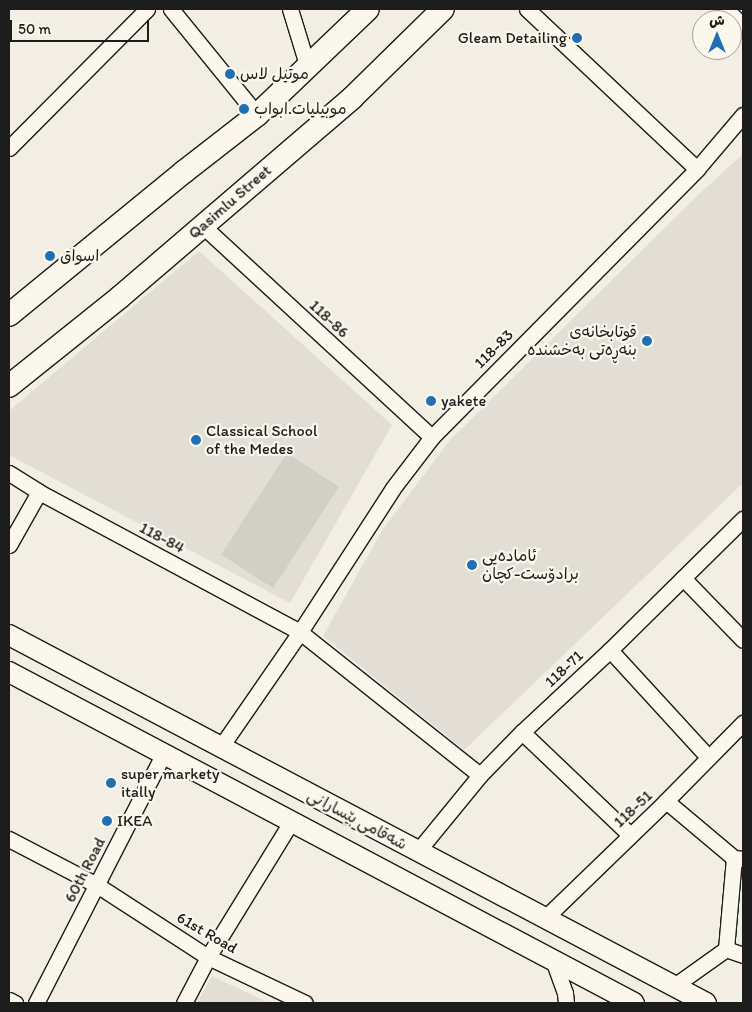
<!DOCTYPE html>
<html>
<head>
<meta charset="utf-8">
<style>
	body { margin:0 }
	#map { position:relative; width:752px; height:1012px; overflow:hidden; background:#f2eee4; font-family:Itim,"Playpen Sans Arabic",sans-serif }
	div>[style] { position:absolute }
	.built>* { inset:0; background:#e2ded5 }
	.green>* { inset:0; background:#d2cfc6; transform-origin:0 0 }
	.roads { filter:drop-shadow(1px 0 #1c1c1c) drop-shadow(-1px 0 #1c1c1c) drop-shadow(0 1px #1c1c1c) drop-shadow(0 -1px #1c1c1c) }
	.minor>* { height:15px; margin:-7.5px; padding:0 7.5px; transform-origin:7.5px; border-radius:7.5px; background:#fbf7ec }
	.secondary>* { height:20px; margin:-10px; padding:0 10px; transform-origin:10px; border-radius:10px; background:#fbf7ec }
	.primary>* { height:22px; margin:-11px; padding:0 11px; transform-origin:11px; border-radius:11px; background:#fbf7ec }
	.dots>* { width:14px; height:14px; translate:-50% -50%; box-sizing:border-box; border:2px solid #fbf7ec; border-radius:50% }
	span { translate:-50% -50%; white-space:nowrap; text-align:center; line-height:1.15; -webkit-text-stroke:4.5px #fbf7ec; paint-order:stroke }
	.poi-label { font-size:16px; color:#1c1c1c }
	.right { translate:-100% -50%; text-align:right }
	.left { translate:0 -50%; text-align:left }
	.street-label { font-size:16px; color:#1c1c1c }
	.frame { position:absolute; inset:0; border:10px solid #1c1c1c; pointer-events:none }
	.north { position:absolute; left:692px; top:10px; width:50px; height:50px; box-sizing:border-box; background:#fbf7ec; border:1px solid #a29f99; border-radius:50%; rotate:0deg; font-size:14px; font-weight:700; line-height:20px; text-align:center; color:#1c1c1c }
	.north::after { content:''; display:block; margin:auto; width:18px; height:22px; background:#1f6fb2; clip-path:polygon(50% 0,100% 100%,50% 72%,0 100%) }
	.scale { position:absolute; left:10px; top:20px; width:139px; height:22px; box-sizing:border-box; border:2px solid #1c1c1c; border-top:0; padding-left:6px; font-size:15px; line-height:18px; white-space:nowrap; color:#1c1c1c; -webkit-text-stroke:4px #fbf7ec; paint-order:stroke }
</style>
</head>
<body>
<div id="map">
	<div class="built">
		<div style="clip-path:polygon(743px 154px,743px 483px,464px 750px,323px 636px,383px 529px,450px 440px,697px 196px)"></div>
		<div style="clip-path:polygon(199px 251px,392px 425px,290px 603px,9px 455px,9px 411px)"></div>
		<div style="clip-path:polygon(212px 976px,269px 1003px,197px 1003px)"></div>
	</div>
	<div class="green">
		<div style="left:287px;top:453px;width:62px;height:121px;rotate:33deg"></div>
	</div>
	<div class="roads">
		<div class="minor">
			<div style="left:171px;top:9px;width:136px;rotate:50.9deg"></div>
			<div style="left:290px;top:9px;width:62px;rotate:73deg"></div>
			<div style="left:527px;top:9px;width:233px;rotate:43.3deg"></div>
			<div style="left:726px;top:9px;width:24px;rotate:45deg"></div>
			<div style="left:9px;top:148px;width:196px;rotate:-45.2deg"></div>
			<div style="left:203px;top:226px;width:311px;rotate:42.7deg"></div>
			<div style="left:9px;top:473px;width:36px;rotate:32deg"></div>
			<div style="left:39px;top:492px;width:296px;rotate:28.2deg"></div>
			<div style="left:300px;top:632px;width:230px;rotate:38.5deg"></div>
			<div style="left:9px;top:545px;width:61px;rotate:-60.5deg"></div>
			<div style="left:683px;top:578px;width:86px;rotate:45.9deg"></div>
			<div style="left:610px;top:650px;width:145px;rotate:47.5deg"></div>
			<div style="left:522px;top:732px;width:149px;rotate:43.6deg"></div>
			<div style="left:220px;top:748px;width:141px;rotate:-55.4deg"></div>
			<div style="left:300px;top:632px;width:171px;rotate:-57.1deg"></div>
			<div style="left:393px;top:488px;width:64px;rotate:-52.6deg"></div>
			<div style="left:432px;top:437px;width:377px;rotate:-45.3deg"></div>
			<div style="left:697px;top:169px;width:71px;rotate:-49.6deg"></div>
			<div style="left:666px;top:801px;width:89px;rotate:40deg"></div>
			<div style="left:9px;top:839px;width:99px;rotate:27.6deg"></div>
			<div style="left:97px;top:885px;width:132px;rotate:33deg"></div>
			<div style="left:208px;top:957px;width:107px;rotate:25.4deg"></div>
			<div style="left:417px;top:852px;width:99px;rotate:-50.7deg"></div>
			<div style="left:480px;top:775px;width:60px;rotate:-45.7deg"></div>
			<div style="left:522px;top:732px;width:120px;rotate:-43deg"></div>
			<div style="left:610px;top:650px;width:187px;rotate:-44.6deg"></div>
			<div style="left:544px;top:919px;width:170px;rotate:-44deg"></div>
			<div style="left:666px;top:801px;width:110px;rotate:-45.4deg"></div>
			<div style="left:726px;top:949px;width:18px;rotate:19deg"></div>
			<div style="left:553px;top:960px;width:35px;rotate:70deg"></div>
			<div style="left:565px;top:993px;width:10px;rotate:84deg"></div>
			<div style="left:674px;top:986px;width:64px;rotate:-35.4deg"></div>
			<div style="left:726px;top:949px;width:91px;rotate:-85deg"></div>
			<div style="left:734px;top:858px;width:9px;rotate:6deg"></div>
			<div style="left:9px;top:1000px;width:7px;rotate:27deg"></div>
			<div style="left:36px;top:1003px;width:281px;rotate:-62.9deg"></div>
			<div style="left:184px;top:1003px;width:52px;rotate:-62.4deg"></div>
			<div style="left:208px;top:957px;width:158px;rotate:-58.4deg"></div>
		</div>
		<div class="secondary">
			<div style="left:9px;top:635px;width:788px;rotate:27.83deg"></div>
			<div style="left:9px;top:672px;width:707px;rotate:27.91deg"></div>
		</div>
		<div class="primary">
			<div style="left:9px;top:315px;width:227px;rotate:-39.3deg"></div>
			<div style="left:185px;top:171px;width:91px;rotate:-37.9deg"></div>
			<div style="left:257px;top:115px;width:153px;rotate:-43.7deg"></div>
			<div style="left:9px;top:386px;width:142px;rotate:-38.7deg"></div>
			<div style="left:120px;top:297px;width:306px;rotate:-40.6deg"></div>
			<div style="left:352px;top:98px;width:127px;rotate:-44.4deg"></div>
		</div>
	</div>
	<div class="dots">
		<div style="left:577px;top:38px;background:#1f6fb2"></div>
		<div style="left:230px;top:74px;background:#1f6fb2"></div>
		<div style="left:244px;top:109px;background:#1f6fb2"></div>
		<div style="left:50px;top:256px;background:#1f6fb2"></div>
		<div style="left:647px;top:341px;background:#1f6fb2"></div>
		<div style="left:431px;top:401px;background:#1f6fb2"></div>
		<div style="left:196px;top:440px;background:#1f6fb2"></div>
		<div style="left:472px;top:565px;background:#1f6fb2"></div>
		<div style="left:111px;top:783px;background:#1f6fb2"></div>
		<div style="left:107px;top:821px;background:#1f6fb2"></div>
	</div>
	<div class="poi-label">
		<span class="right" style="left:567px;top:38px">Gleam Detailing</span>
		<span class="left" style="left:240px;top:74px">موتيل لاس</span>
		<span class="left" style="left:254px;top:109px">موبيليات.ابواب</span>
		<span class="left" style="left:60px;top:256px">اسواق</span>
		<span class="right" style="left:637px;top:341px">قوتابخانەی<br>بنەڕەتی بەخشندە</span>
		<span class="left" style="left:441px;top:401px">yakete</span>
		<span class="left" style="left:206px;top:440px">Classical School<br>of the Medes</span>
		<span class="left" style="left:482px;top:565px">ئامادەیی<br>برادۆست-کچان</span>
		<span class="left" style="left:121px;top:783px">super markety<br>itally</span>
		<span class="left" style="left:117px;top:821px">IKEA</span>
	</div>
	<div class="street-label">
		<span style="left:230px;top:202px;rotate:-41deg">Qasimlu Street</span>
		<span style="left:329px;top:319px;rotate:43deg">118-86</span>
		<span style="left:494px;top:349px;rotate:-45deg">118-83</span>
		<span style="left:162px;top:538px;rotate:28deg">118-84</span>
		<span style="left:564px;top:669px;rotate:-43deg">118-71</span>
		<span style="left:633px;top:809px;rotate:-43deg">118-51</span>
		<span style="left:357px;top:820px;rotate:28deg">شەقامی بێسارانی</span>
		<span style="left:85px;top:870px;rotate:-63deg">60th Road</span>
		<span style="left:207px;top:933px;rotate:30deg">61st Road</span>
	</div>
	<div class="frame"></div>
	<div class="north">ش</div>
	<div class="scale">50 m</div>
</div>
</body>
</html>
